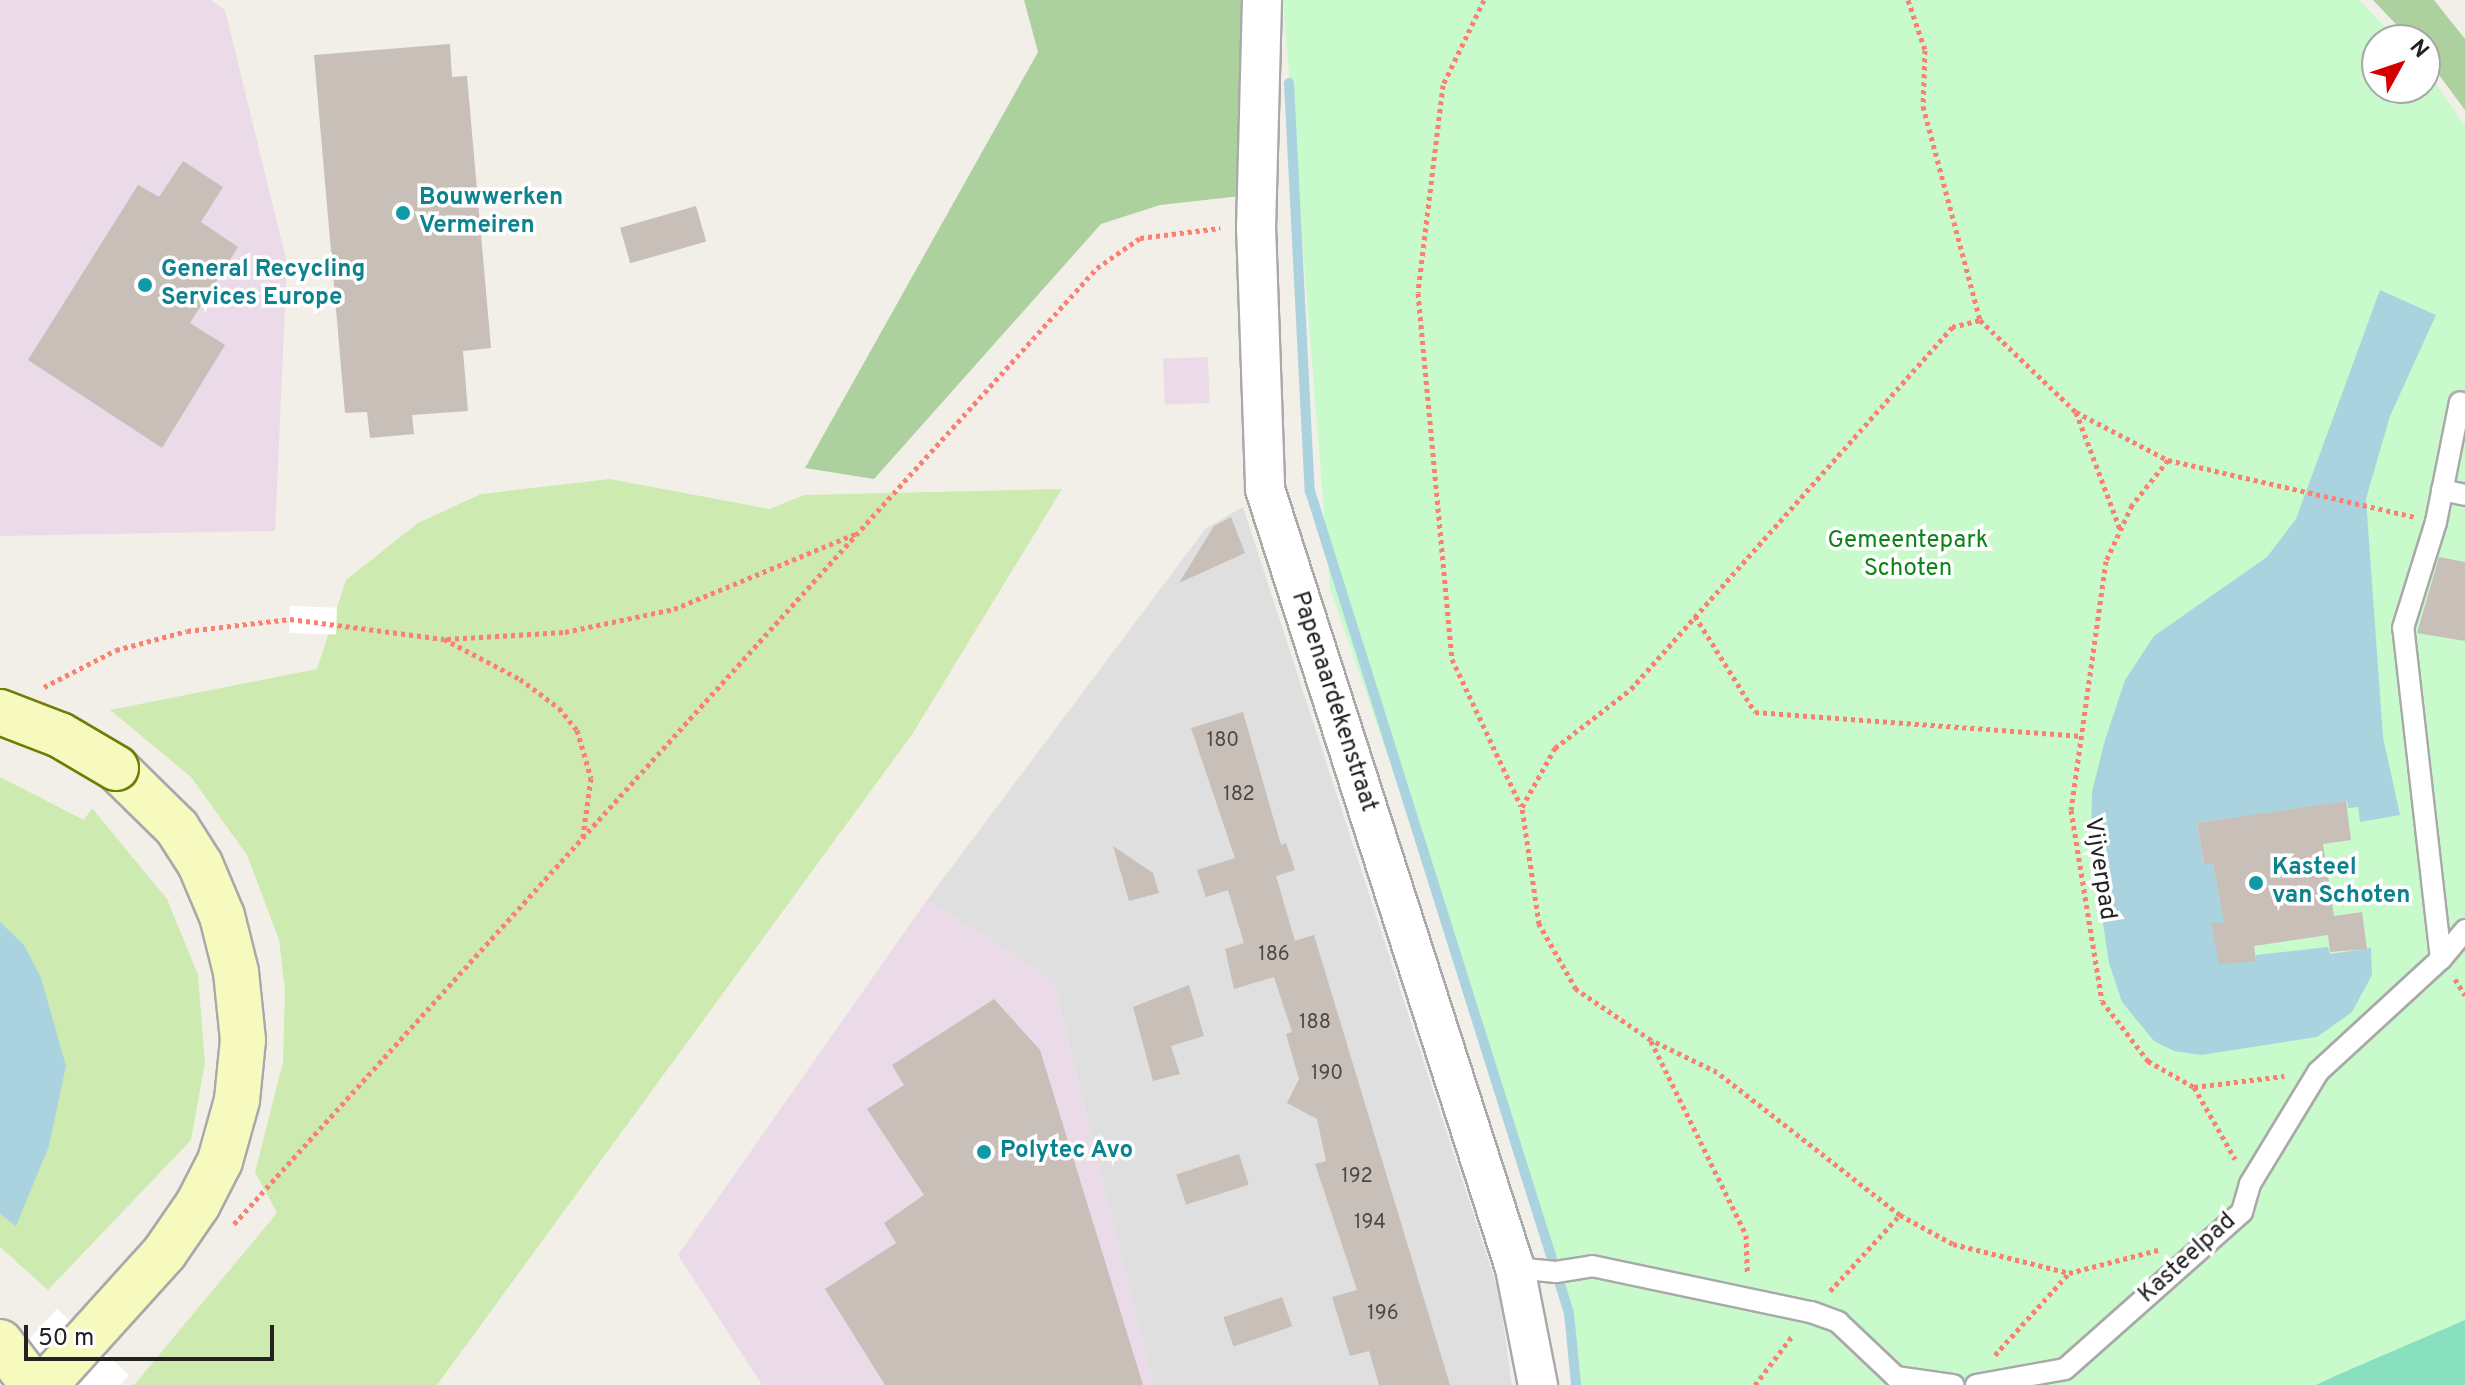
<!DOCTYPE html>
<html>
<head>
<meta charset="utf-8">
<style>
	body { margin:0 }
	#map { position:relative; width:2465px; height:1385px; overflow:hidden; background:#f2efe9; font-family:Overpass,sans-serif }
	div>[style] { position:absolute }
	.residential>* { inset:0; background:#e0dfdf }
	.industrial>* { inset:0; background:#ebdbe8; transform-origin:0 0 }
	.grass>* { inset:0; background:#cdebb0 }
	.forest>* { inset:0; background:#add19e }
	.park>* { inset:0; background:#c8facc }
	.pitch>* { inset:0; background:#88e0be }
	.water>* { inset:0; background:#aad3df }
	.pier>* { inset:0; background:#fff; transform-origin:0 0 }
	.stream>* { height:10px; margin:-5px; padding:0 5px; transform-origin:5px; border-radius:5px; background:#aad3df }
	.building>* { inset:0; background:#c7bfb8; transform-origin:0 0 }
	.path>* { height:5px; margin-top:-2.5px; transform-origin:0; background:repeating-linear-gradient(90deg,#fa8072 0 4px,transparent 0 8px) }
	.roads { filter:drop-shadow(2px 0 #a9a9a9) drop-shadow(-2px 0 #a9a9a9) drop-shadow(0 2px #a9a9a9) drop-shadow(0 -2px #a9a9a9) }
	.lane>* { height:20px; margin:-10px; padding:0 10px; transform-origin:10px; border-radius:10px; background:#fff }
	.street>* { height:38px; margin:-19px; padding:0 19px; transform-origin:19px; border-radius:19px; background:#fff }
	.secondary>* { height:44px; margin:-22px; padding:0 22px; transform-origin:22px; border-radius:22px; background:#f7fabf }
	.bridges { filter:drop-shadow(2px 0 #707d05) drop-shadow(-2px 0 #707d05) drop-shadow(0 2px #707d05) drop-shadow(0 -2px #707d05) }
	.secondary-bridge>* { height:44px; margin:-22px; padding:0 22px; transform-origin:22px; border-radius:22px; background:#f7fabf }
	.dots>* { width:22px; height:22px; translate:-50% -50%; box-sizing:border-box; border:4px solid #fff; border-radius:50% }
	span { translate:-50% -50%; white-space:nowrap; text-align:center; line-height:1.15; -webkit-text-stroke:7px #fff; paint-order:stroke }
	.number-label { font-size:20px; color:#4b4948 }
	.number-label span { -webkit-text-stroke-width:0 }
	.culture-label { font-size:24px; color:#0d838f; font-weight:700 }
	.left { translate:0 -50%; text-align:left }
	.park-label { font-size:24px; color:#0c8416 }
	.street-label { font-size:24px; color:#222 }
	.north { position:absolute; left:2361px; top:24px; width:80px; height:80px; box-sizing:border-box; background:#fff; border:2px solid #a7a7a7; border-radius:50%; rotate:50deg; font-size:22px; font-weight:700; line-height:32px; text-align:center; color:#222 }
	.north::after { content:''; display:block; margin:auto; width:28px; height:36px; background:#d40000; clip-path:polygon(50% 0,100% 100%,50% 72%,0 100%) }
	.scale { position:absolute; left:24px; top:1325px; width:250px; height:36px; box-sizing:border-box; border:4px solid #222; border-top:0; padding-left:10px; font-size:24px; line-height:28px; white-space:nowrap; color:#222; -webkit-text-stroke:6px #fff; paint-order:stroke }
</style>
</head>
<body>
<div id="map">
	<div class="residential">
		<div style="clip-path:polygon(1243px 507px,1499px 1293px,1512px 1385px,1153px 1385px,1053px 981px,927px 900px,1206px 528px)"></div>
	</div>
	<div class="industrial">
		<div style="clip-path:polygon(0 0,211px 0,225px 10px,287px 263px,275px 531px,0 536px)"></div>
		<div style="left:1208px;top:357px;width:46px;height:45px;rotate:88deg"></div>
		<div style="clip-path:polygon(927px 900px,1053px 981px,1153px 1385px,762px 1385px,678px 1255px)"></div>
	</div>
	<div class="grass">
		<div style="clip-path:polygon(610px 479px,770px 509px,804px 495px,1062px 489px,913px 733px,437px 1385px,134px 1385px,277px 1213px,255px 1172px,283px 1062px,285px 990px,279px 940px,247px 855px,191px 777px,110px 710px,317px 669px,346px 580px,418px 523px,481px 494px)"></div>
		<div style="clip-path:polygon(0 777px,84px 820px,92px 808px,167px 899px,198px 975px,205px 1063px,191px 1140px,48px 1290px,0 1247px)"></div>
	</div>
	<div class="forest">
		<div style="clip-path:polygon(1024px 0,1252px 0,1241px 196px,1160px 205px,1101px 224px,874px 479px,805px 468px,1038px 52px)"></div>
		<div style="clip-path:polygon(2373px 0,2434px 0,2465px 39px,2465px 110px,2425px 56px,2425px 40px,2411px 40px)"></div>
	</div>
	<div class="park">
		<div style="clip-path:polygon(1283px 0,2359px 0,2398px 40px,2377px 40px,2377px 88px,2425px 88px,2425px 69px,2465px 125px,2465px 1385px,1580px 1385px,1569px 1313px,1479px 1021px,1330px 588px)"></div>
	</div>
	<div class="pitch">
		<div style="clip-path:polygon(2465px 1320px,2465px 1385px,2316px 1385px,2335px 1376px)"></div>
	</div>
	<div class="water">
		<div style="clip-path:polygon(2380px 290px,2436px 315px,2390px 416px,2366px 499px,2383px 737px,2400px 815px,2360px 822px,2358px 807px,2348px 808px,2347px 801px,2197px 823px,2204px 864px,2213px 864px,2224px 923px,2212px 923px,2256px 961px,2256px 955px,2328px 947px,2330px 954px,2371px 948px,2372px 975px,2352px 1012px,2317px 1037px,2201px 1055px,2174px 1051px,2154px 1041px,2122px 1002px,2109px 963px,2091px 843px,2092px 792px,2105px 740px,2125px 680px,2154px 636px,2267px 557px,2296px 519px)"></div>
		<div style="clip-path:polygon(0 922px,24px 945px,41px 978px,66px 1066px,49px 1146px,16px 1226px,0 1214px)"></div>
	</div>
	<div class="pier">
		<div style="left:290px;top:606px;width:47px;height:27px;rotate:2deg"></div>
		<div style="clip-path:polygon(57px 1309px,129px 1375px,120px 1385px,0 1385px,0 1371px)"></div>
	</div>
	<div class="stream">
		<div style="left:1289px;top:83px;width:409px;rotate:87.1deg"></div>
		<div style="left:1310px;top:491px;width:862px;rotate:72.51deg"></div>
		<div style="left:1569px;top:1313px;width:72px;rotate:84.4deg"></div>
	</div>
	<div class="building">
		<div style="clip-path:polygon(450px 44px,452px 77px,467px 76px,491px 348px,463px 351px,468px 411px,412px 415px,414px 434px,370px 438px,367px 412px,345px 413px,314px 55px)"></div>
		<div style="clip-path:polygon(183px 161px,223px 187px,201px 222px,238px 247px,190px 323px,225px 345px,162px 448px,28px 360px,138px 185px,159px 197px)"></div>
		<div style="left:696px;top:206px;width:37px;height:79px;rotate:74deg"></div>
		<div style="clip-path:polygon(1231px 517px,1245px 553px,1179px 583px,1214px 526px)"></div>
		<div style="clip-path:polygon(2439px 557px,2465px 562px,2465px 641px,2417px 633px)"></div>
		<div style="clip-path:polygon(1243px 712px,1281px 845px,1286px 843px,1295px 870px,1276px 876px,1295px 941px,1314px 935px,1450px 1385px,1379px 1385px,1369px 1351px,1350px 1356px,1332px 1297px,1357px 1290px,1315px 1164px,1326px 1161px,1317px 1119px,1287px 1103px,1299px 1079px,1286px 1034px,1292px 1032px,1274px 977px,1234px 989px,1225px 949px,1244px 943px,1228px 890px,1206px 897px,1197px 870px,1235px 858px,1191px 728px)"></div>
		<div style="clip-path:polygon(2346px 801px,2351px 840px,2323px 844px,2334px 916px,2362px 912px,2367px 949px,2330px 952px,2328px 935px,2254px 946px,2256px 961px,2219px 964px,2211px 923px,2224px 923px,2213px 864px,2204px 864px,2197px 823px)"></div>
		<div style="clip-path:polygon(1113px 846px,1153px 873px,1159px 893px,1129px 901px)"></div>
		<div style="clip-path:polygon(1189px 985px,1204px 1036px,1171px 1046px,1180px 1074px,1153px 1081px,1133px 1007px)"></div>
		<div style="clip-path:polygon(994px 999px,1040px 1050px,1143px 1385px,885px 1385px,825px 1289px,896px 1243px,884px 1223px,924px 1195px,867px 1109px,904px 1085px,892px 1065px)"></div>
		<div style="left:1239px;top:1154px;width:32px;height:66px;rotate:72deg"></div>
		<div style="left:1282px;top:1297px;width:31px;height:62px;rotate:71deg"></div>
	</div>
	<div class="path">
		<div style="left:1484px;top:0;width:94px;rotate:115.8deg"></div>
		<div style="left:1443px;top:85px;width:209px;rotate:96.9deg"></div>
		<div style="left:1418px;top:293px;width:368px;rotate:84.7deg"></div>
		<div style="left:1452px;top:659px;width:162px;rotate:64.9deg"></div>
		<div style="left:1908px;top:0;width:53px;rotate:71.2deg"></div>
		<div style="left:1925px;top:50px;width:56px;rotate:92deg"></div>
		<div style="left:1923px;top:106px;width:221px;rotate:75.1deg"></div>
		<div style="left:2076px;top:412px;width:125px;rotate:69.4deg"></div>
		<div style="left:2168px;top:460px;width:58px;rotate:128.7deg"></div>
		<div style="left:2132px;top:505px;width:62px;rotate:114.9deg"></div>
		<div style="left:2106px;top:561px;width:251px;rotate:98deg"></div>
		<div style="left:2071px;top:810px;width:193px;rotate:80.8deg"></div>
		<div style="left:2102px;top:1001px;width:76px;rotate:52.5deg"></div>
		<div style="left:2148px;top:1061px;width:53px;rotate:29.5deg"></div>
		<div style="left:2194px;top:1087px;width:91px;rotate:-7deg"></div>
		<div style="left:1695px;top:616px;width:113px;rotate:58deg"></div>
		<div style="left:1755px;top:712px;width:328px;rotate:4.2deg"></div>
		<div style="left:447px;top:639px;width:118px;rotate:-3.4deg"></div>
		<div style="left:565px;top:632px;width:111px;rotate:-11.9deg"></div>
		<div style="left:674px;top:609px;width:196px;rotate:-22.5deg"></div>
		<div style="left:44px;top:687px;width:81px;rotate:-27.2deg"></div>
		<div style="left:116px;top:650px;width:73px;rotate:-15deg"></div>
		<div style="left:187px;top:631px;width:104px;rotate:-6.6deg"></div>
		<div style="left:290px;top:619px;width:155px;rotate:7.4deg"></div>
		<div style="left:444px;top:639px;width:86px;rotate:27.8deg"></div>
		<div style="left:520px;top:679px;width:49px;rotate:36.6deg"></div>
		<div style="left:559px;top:708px;width:28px;rotate:51deg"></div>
		<div style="left:577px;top:730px;width:50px;rotate:73.7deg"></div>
		<div style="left:591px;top:778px;width:59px;rotate:97.9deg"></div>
		<div style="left:2455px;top:979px;width:19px;rotate:58deg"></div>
		<div style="left:1651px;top:1041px;width:216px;rotate:63.9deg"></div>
		<div style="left:1746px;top:1235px;width:38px;rotate:88deg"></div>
		<div style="left:2194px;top:1087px;width:83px;rotate:60.3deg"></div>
		<div style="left:1900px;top:1215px;width:60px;rotate:28.7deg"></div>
		<div style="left:1953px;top:1244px;width:120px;rotate:14deg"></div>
		<div style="left:2069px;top:1273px;width:92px;rotate:-14.5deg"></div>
		<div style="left:234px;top:1224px;width:1288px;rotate:-47.93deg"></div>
		<div style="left:1097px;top:268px;width:52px;rotate:-34.9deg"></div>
		<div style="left:1140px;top:238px;width:81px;rotate:-7.1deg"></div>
		<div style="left:1830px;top:1291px;width:103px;rotate:-47.4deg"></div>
		<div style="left:1900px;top:1215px;width:232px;rotate:-142deg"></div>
		<div style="left:1717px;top:1072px;width:73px;rotate:-154.1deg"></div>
		<div style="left:1651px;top:1040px;width:91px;rotate:-145.8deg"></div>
		<div style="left:1576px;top:989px;width:75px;rotate:-119.6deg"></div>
		<div style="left:1539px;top:924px;width:118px;rotate:-98.3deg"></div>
		<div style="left:1522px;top:807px;width:68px;rotate:-60.8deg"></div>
		<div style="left:1555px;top:748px;width:96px;rotate:-37.8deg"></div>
		<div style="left:1631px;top:689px;width:484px;rotate:-48.4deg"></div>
		<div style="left:1952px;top:327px;width:29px;rotate:-14deg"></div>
		<div style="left:1980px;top:320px;width:133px;rotate:43.8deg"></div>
		<div style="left:2076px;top:412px;width:104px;rotate:27.6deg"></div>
		<div style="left:2168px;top:460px;width:253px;rotate:13deg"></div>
		<div style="left:1995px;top:1355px;width:110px;rotate:-47.9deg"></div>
		<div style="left:1755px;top:1385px;width:63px;rotate:-52.8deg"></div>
	</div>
	<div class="roads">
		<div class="lane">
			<div style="left:2442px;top:490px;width:24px;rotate:12deg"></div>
			<div style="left:2441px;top:959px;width:333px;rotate:-96.5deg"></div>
			<div style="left:2403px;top:628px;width:111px;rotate:-72.7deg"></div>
			<div style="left:2436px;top:522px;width:122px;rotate:-78.7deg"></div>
			<div style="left:1515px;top:1268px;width:41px;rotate:5.6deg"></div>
			<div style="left:1556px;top:1272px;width:36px;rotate:-9deg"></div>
			<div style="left:1592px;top:1266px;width:224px;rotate:11.9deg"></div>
			<div style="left:1811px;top:1312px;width:29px;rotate:20deg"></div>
			<div style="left:1838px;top:1322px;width:80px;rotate:43.5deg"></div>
			<div style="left:1896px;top:1377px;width:58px;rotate:8deg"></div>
			<div style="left:1976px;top:1385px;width:90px;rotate:-10.2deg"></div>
			<div style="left:2065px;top:1369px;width:237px;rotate:-41.6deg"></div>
			<div style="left:2242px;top:1212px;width:29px;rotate:-74deg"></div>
			<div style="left:2250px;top:1184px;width:131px;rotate:-58.7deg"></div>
			<div style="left:2318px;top:1072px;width:167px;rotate:-42.6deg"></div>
			<div style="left:2441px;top:959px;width:38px;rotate:-50deg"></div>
		</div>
		<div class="street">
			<div style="left:1262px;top:0;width:226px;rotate:91.5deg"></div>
			<div style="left:1256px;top:226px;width:263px;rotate:88deg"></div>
			<div style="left:1265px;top:489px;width:818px;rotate:72.21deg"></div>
			<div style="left:1515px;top:1268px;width:119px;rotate:78.9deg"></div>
		</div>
		<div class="secondary">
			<div style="left:0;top:1342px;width:54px;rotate:52.5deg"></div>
			<div style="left:45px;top:1385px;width:179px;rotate:-47.9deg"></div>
			<div style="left:165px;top:1252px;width:58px;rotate:-55.5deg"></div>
			<div style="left:198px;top:1204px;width:48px;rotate:-62.9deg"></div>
			<div style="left:220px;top:1161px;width:63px;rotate:-74.4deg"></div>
			<div style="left:237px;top:1100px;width:60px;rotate:-84.3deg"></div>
			<div style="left:243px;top:1040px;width:68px;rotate:-95.9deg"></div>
			<div style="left:236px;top:972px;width:58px;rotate:-104deg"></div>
			<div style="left:222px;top:916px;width:56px;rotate:-112.9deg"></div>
			<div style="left:200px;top:864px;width:43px;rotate:-122.6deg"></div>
			<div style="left:177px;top:828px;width:86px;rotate:-135.5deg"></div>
		</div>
	</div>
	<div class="bridges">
		<div class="secondary-bridge">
			<div style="left:0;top:712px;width:64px;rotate:21deg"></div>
			<div style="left:60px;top:735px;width:65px;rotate:30.5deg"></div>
		</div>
	</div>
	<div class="dots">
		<div style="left:403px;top:213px;background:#0f9aa8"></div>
		<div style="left:145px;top:285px;background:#0f9aa8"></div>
		<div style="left:2256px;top:883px;background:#0f9aa8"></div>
		<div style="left:984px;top:1152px;background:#0f9aa8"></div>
	</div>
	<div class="number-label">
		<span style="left:1223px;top:741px">180</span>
		<span style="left:1239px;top:795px">182</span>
		<span style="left:1274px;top:955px">186</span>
		<span style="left:1315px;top:1023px">188</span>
		<span style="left:1327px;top:1074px">190</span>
		<span style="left:1357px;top:1177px">192</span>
		<span style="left:1370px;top:1223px">194</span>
		<span style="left:1383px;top:1314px">196</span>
	</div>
	<div class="culture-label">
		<span class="left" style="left:419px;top:213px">Bouwwerken<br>Vermeiren</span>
		<span class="left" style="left:161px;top:285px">General Recycling<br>Services Europe</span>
		<span class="left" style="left:2272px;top:883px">Kasteel<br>van Schoten</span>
		<span class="left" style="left:1000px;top:1152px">Polytec Avo</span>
	</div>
	<div class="park-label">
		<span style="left:1908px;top:556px">Gemeentepark<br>Schoten</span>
	</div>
	<div class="street-label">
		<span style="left:1333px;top:702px;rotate:72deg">Papenaardekenstraat</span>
		<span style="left:2099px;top:869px;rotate:81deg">Vijverpad</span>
		<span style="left:2188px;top:1259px;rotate:-42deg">Kasteelpad</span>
	</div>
	<div class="north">N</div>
	<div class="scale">50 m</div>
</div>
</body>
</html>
